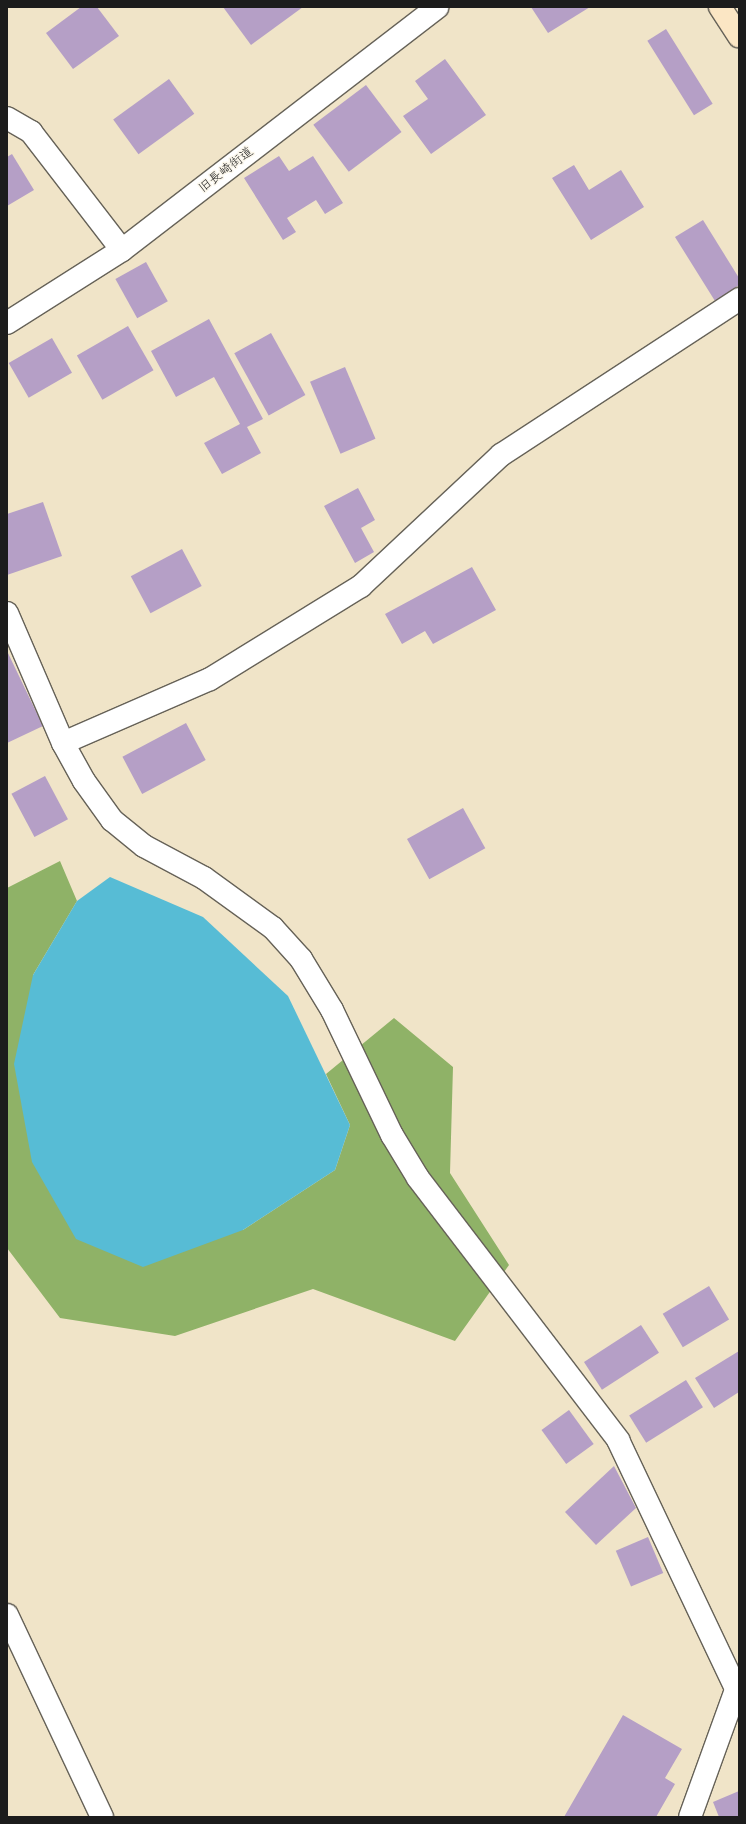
<!DOCTYPE html>
<html>
<head>
<meta charset="utf-8">
<style>
	body { margin:0 }
	#map { position:relative; width:746px; height:1824px; overflow:hidden; background:#f0e4c8; font-family:"Architects Daughter","Klee One",sans-serif }
	div>[style] { position:absolute }
	.forest>* { inset:0; background:#8fb267 }
	.water>* { inset:0; background:#57bcd5 }
	.building>* { inset:0; background:#b59fc6; transform-origin:0 0 }
	.roads { filter:drop-shadow(1px 0 #666258) drop-shadow(-1px 0 #666258) drop-shadow(0 1px #666258) drop-shadow(0 -1px #666258) }
	.street>* { height:22px; margin:-11px; padding:0 11px; transform-origin:11px; border-radius:11px; background:#fff }
	.secondary>* { height:22px; margin:-11px; padding:0 11px; transform-origin:11px; border-radius:11px; background:#fbe6c4 }
	span { translate:-50% -50%; white-space:nowrap; text-align:center; line-height:1.15; -webkit-text-stroke:3px #fbf7ec; paint-order:stroke }
	.street-label { font-size:13px; color:#1c1c1c }
	.frame { position:absolute; inset:0; border:8px solid #1c1c1c; pointer-events:none }
</style>
</head>
<body>
<div id="map">
	<div class="forest">
		<div style="clip-path:polygon(60px 861px,77px 901px,33px 975px,243px 1230px,335px 1170px,350px 1125px,326px 1074px,394px 1018px,453px 1067px,450px 1173px,509px 1265px,455px 1341px,313px 1289px,175px 1336px,60px 1318px,7px 1248px,7px 888px)"></div>
	</div>
	<div class="water">
		<div style="clip-path:polygon(110px 877px,203px 917px,288px 996px,350px 1125px,335px 1170px,243px 1230px,143px 1267px,76px 1239px,32px 1162px,14px 1064px,33px 975px,77px 901px)"></div>
	</div>
	<div class="building">
		<div style="clip-path:polygon(81px 7px,97px 7px,119px 36px,73px 69px,46px 33px)"></div>
		<div style="clip-path:polygon(223px 7px,303px 7px,251px 45px)"></div>
		<div style="clip-path:polygon(531px 7px,590px 7px,548px 33px)"></div>
		<div style="left:666px;top:29px;width:88px;height:22px;rotate:58deg"></div>
		<div style="clip-path:polygon(445px 59px,486px 115px,431px 154px,403px 116px,428px 99px,415px 81px)"></div>
		<div style="left:169px;top:79px;width:43px;height:69px;rotate:54deg"></div>
		<div style="left:366px;top:85px;width:59px;height:66px;rotate:53deg"></div>
		<div style="clip-path:polygon(12px 154px,34px 190px,7px 206px,7px 157px)"></div>
		<div style="clip-path:polygon(279px 156px,289px 171px,313px 156px,343px 203px,325px 214px,316px 200px,287px 218px,296px 232px,283px 240px,244px 178px)"></div>
		<div style="clip-path:polygon(574px 165px,589px 190px,621px 170px,644px 207px,591px 240px,552px 178px)"></div>
		<div style="clip-path:polygon(703px 220px,739px 278px,739px 285px,715px 301px,675px 237px)"></div>
		<div style="left:146px;top:262px;width:45px;height:35px;rotate:61deg"></div>
		<div style="clip-path:polygon(209px 319px,263px 419px,247px 427px,261px 453px,222px 474px,204px 443px,240px 424px,214px 377px,176px 397px,151px 351px)"></div>
		<div style="left:128px;top:326px;width:51px;height:59px;rotate:60deg"></div>
		<div style="left:271px;top:333px;width:71px;height:42px;rotate:61deg"></div>
		<div style="left:52px;top:338px;width:40px;height:50px;rotate:60deg"></div>
		<div style="left:345px;top:367px;width:78px;height:38px;rotate:67deg"></div>
		<div style="clip-path:polygon(358px 488px,375px 520px,361px 528px,374px 552px,355px 563px,324px 506px)"></div>
		<div style="clip-path:polygon(43px 502px,62px 556px,7px 575px,7px 514px)"></div>
		<div style="left:182px;top:549px;width:42px;height:58px;rotate:62deg"></div>
		<div style="clip-path:polygon(472px 567px,496px 610px,433px 644px,425px 631px,402px 644px,385px 614px)"></div>
		<div style="clip-path:polygon(7px 651px,43px 726px,7px 743px)"></div>
		<div style="left:186px;top:723px;width:42px;height:72px;rotate:62deg"></div>
		<div style="left:45px;top:776px;width:49px;height:38px;rotate:62deg"></div>
		<div style="left:463px;top:808px;width:46px;height:64px;rotate:61deg"></div>
		<div style="left:709px;top:1286px;width:39px;height:54px;rotate:59deg"></div>
		<div style="left:641px;top:1325px;width:33px;height:68px;rotate:57deg"></div>
		<div style="clip-path:polygon(739px 1351px,739px 1392px,714px 1408px,695px 1378px)"></div>
		<div style="left:686px;top:1380px;width:32px;height:67px;rotate:58deg"></div>
		<div style="left:569px;top:1410px;width:42px;height:34px;rotate:54deg"></div>
		<div style="clip-path:polygon(614px 1466px,636px 1508px,596px 1545px,565px 1512px)"></div>
		<div style="left:648px;top:1537px;width:39px;height:35px;rotate:67deg"></div>
		<div style="clip-path:polygon(623px 1715px,682px 1749px,665px 1778px,675px 1784px,656px 1817px,564px 1817px)"></div>
		<div style="clip-path:polygon(739px 1791px,739px 1817px,719px 1817px,713px 1802px)"></div>
	</div>
	<div class="roads">
		<div class="street">
			<div style="left:7px;top:118px;width:28px;rotate:30deg"></div>
			<div style="left:31px;top:132px;width:149px;rotate:52.4deg"></div>
			<div style="left:7px;top:323px;width:136px;rotate:-32.4deg"></div>
			<div style="left:122px;top:250px;width:398px;rotate:-37.6deg"></div>
			<div style="left:7px;top:613px;width:142px;rotate:66.7deg"></div>
			<div style="left:63px;top:743px;width:43px;rotate:61.1deg"></div>
			<div style="left:84px;top:781px;width:48px;rotate:54.3deg"></div>
			<div style="left:112px;top:820px;width:41px;rotate:39.1deg"></div>
			<div style="left:144px;top:846px;width:68px;rotate:28.1deg"></div>
			<div style="left:204px;top:878px;width:85px;rotate:35.9deg"></div>
			<div style="left:273px;top:928px;width:42px;rotate:47.9deg"></div>
			<div style="left:301px;top:959px;width:60px;rotate:58.7deg"></div>
			<div style="left:332px;top:1010px;width:139px;rotate:64.4deg"></div>
			<div style="left:392px;top:1135px;width:50px;rotate:58.8deg"></div>
			<div style="left:418px;top:1178px;width:330px;rotate:52.6deg"></div>
			<div style="left:618px;top:1440px;width:282px;rotate:64.6deg"></div>
			<div style="left:63px;top:743px;width:160px;rotate:-23.5deg"></div>
			<div style="left:210px;top:679px;width:177px;rotate:-31.6deg"></div>
			<div style="left:361px;top:586px;width:192px;rotate:-43.1deg"></div>
			<div style="left:501px;top:455px;width:285px;rotate:-33.2deg"></div>
			<div style="left:7px;top:1615px;width:223px;rotate:64.8deg"></div>
			<div style="left:690px;top:1817px;width:144px;rotate:-70.1deg"></div>
		</div>
		<div class="secondary">
			<div style="left:720px;top:7px;width:35px;rotate:57deg"></div>
		</div>
	</div>
	<div class="street-label">
		<span style="left:226px;top:170px;rotate:-38deg">旧長崎街道</span>
	</div>
	<div class="frame"></div>
</div>
</body>
</html>
